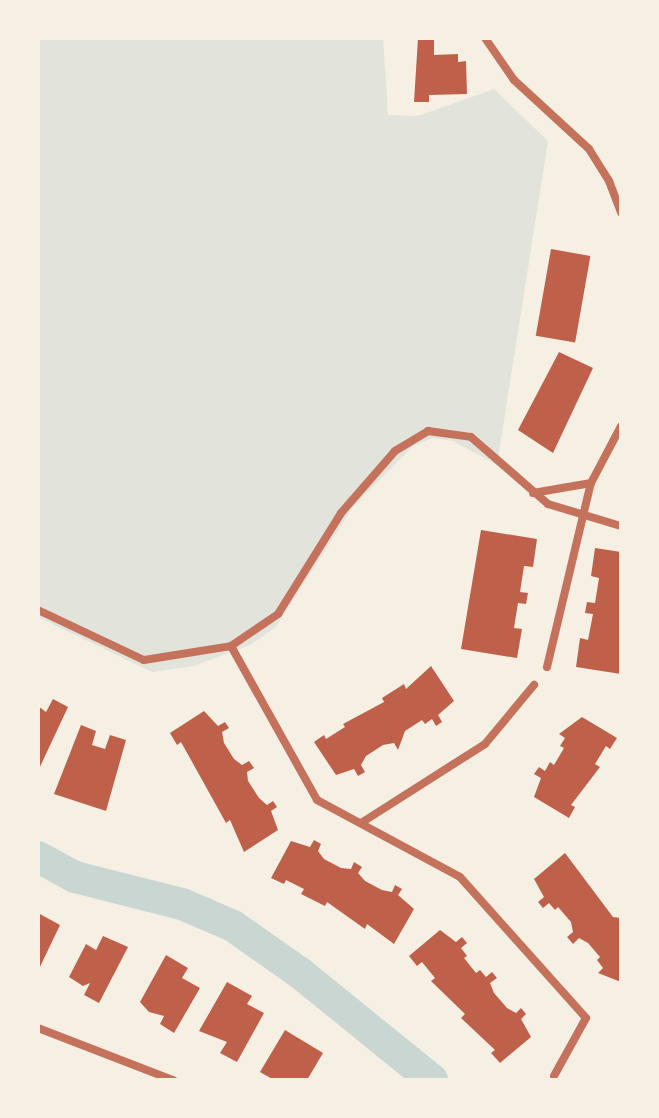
<!DOCTYPE html>
<html>
<head>
<meta charset="utf-8">
<style>
	body { margin:0 }
	#map { position:relative; width:659px; height:1118px; overflow:hidden; background:#f6efe4; font-family:Quicksand,sans-serif }
	div>[style] { position:absolute }
	.green>* { inset:0; background:#e2e4dc }
	.river>* { height:32px; margin:-16px; padding:0 16px; transform-origin:16px; border-radius:16px; background:#c9d6d2 }
	.building>* { inset:0; background:#bf614a; transform-origin:0 0 }
	.minor>* { height:8px; margin:-4px; padding:0 4px; transform-origin:4px; border-radius:4px; background:#c5725c }
	span { translate:-50% -50%; white-space:nowrap; text-align:center; line-height:1.15; -webkit-text-stroke:8px #f6efe4; paint-order:stroke }
	.frame { position:absolute; inset:0; border:40px solid #f6efe4; pointer-events:none }
</style>
</head>
<body>
<div id="map">
	<div class="green">
		<div style="clip-path:polygon(38px 38px,383px 38px,388px 115px,418px 116px,494px 89px,548px 141px,497px 465px,453px 441px,433px 438px,413px 446px,353px 507px,276px 627px,250px 645px,194px 666px,152px 672px,38px 617px)"></div>
	</div>
	<div class="river">
		<div style="left:38px;top:857px;width:42px;rotate:28.4deg"></div>
		<div style="left:75px;top:877px;width:110px;rotate:14.2deg"></div>
		<div style="left:182px;top:904px;width:56px;rotate:23.3deg"></div>
		<div style="left:233px;top:926px;width:82px;rotate:35deg"></div>
		<div style="left:300px;top:973px;width:170px;rotate:39deg"></div>
	</div>
	<div class="building">
		<div style="clip-path:polygon(418px 38px,434px 38px,434px 55px,458px 54px,458px 62px,466px 61px,467px 94px,429px 95px,429px 102px,414px 102px)"></div>
		<div style="left:551px;top:249px;width:40px;height:88px;rotate:10deg"></div>
		<div style="clip-path:polygon(559px 352px,593px 368px,553px 453px,518px 430px)"></div>
		<div style="clip-path:polygon(481px 530px,537px 539px,533px 567px,524px 566px,520px 592px,528px 593px,526px 604px,518px 603px,514px 628px,522px 629px,517px 658px,461px 649px)"></div>
		<div style="clip-path:polygon(595px 548px,621px 552px,621px 674px,576px 667px,580px 638px,588px 640px,593px 614px,585px 613px,587px 602px,595px 603px,599px 578px,591px 576px)"></div>
		<div style="clip-path:polygon(431px 666px,454px 701px,438px 715px,442px 722px,436px 726px,432px 719px,425px 724px,422px 720px,405px 731px,398px 750px,394px 743px,383px 745px,366px 756px,361px 765px,365px 772px,358px 776px,354px 769px,336px 775px,314px 742px,324px 735px,326px 739px,345px 727px,343px 724px,384px 702px,382px 698px,404px 684px,406px 689px)"></div>
		<div style="clip-path:polygon(53px 699px,68px 707px,38px 771px,38px 706px,46px 712px)"></div>
		<div style="clip-path:polygon(204px 711px,218px 726px,225px 722px,229px 728px,222px 732px,224px 743px,234px 759px,242px 765px,249px 761px,254px 768px,247px 772px,248px 781px,259px 798px,267px 805px,273px 801px,277px 807px,271px 811px,278px 830px,244px 852px,230px 820px,226px 823px,181px 742px,177px 745px,170px 733px)"></div>
		<div style="clip-path:polygon(582px 717px,617px 738px,610px 749px,606px 746px,595px 764px,600px 767px,571px 805px,575px 807px,569px 818px,534px 797px,541px 778px,534px 774px,539px 767px,545px 771px,550px 762px,554px 765px,564px 748px,560px 746px,565px 738px,559px 734px)"></div>
		<div style="clip-path:polygon(81px 725px,96px 731px,92px 745px,105px 749px,110px 735px,126px 740px,106px 811px,54px 794px)"></div>
		<div style="clip-path:polygon(314px 840px,321px 844px,318px 851px,324px 859px,341px 868px,351px 869px,354px 862px,362px 867px,358px 873px,365px 881px,382px 890px,392px 892px,395px 885px,402px 889px,398px 895px,414px 909px,394px 944px,367px 924px,365px 929px,327px 902px,325px 906px,301px 894px,304px 889px,286px 880px,284px 884px,271px 878px,291px 841px,310px 847px)"></div>
		<div style="clip-path:polygon(565px 853px,613px 917px,621px 918px,621px 982px,598px 973px,603px 968px,597px 960px,600px 957px,588px 943px,579px 938px,573px 944px,567px 937px,573px 932px,571px 922px,558px 907px,555px 910px,549px 903px,543px 908px,538px 902px,544px 897px,534px 879px)"></div>
		<div style="clip-path:polygon(38px 913px,60px 925px,38px 971px)"></div>
		<div style="clip-path:polygon(440px 930px,456px 942px,462px 937px,467px 943px,461px 948px,467px 956px,464px 958px,476px 973px,480px 970px,486px 977px,492px 972px,497px 978px,490px 983px,494px 993px,507px 1008px,516px 1013px,521px 1008px,526px 1014px,521px 1019px,531px 1037px,500px 1063px,491px 1053px,495px 1050px,461px 1018px,465px 1014px,431px 981px,435px 978px,422px 962px,417px 966px,409px 956px)"></div>
		<div style="clip-path:polygon(103px 936px,128px 947px,99px 1003px,84px 995px,90px 983px,83px 986px,69px 977px,86px 944px,96px 950px)"></div>
		<div style="clip-path:polygon(166px 955px,188px 968px,182px 978px,200px 988px,174px 1033px,160px 1024px,164px 1016px,149px 1012px,140px 1002px)"></div>
		<div style="clip-path:polygon(227px 982px,252px 996px,247px 1004px,264px 1013px,237px 1062px,220px 1053px,227px 1042px,199px 1031px)"></div>
		<div style="clip-path:polygon(285px 1030px,323px 1053px,307px 1080px,274px 1080px,260px 1072px)"></div>
	</div>
	<div class="minor">
		<div style="left:485px;top:38px;width:51px;rotate:55.4deg"></div>
		<div style="left:514px;top:80px;width:102px;rotate:42.6deg"></div>
		<div style="left:589px;top:149px;width:38px;rotate:58deg"></div>
		<div style="left:609px;top:181px;width:34px;rotate:69deg"></div>
		<div style="left:533px;top:493px;width:59px;rotate:-9.8deg"></div>
		<div style="left:38px;top:610px;width:117px;rotate:25.3deg"></div>
		<div style="left:144px;top:660px;width:88px;rotate:-9.1deg"></div>
		<div style="left:231px;top:646px;width:57px;rotate:-34.2deg"></div>
		<div style="left:278px;top:614px;width:119px;rotate:-58deg"></div>
		<div style="left:341px;top:513px;width:82px;rotate:-48.9deg"></div>
		<div style="left:395px;top:451px;width:39px;rotate:-31deg"></div>
		<div style="left:428px;top:431px;width:43px;rotate:7.9deg"></div>
		<div style="left:471px;top:437px;width:102px;rotate:41deg"></div>
		<div style="left:548px;top:504px;width:76px;rotate:16.8deg"></div>
		<div style="left:231px;top:646px;width:176px;rotate:60.8deg"></div>
		<div style="left:317px;top:800px;width:162px;rotate:28.3deg"></div>
		<div style="left:460px;top:877px;width:189px;rotate:48.2deg"></div>
		<div style="left:586px;top:1018px;width:66px;rotate:118.9deg"></div>
		<div style="left:547px;top:667px;width:189px;rotate:-76.6deg"></div>
		<div style="left:591px;top:483px;width:64px;rotate:-62.2deg"></div>
		<div style="left:361px;top:823px;width:147px;rotate:-32.5deg"></div>
		<div style="left:485px;top:744px;width:77px;rotate:-50.3deg"></div>
		<div style="left:38px;top:1028px;width:145px;rotate:21.1deg"></div>
	</div>
	<div class="frame"></div>
</div>
</body>
</html>
